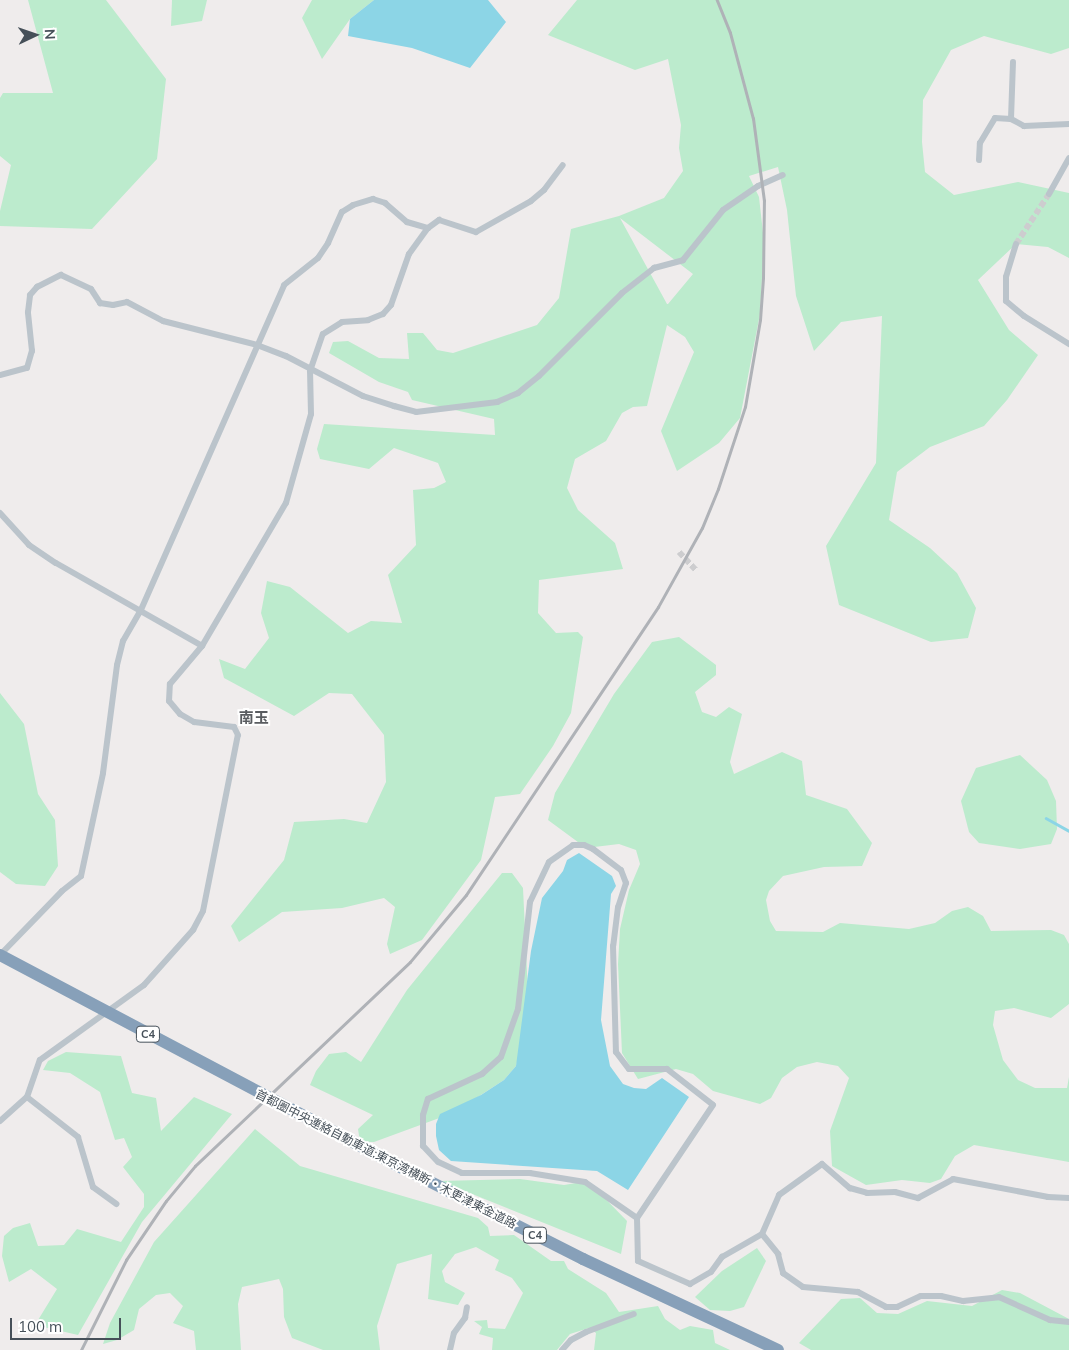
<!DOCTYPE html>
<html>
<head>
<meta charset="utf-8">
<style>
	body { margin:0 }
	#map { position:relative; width:1069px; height:1350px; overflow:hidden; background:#efecec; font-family:Mulish,"Noto Sans JP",sans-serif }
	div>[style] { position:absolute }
	.green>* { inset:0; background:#bcebcd }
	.water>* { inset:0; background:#8cd5e6 }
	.stream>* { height:2.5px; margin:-1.25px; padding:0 1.25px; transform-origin:1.25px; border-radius:1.25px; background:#8cd5e6 }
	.street-tunnel>* { height:6px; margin-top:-3px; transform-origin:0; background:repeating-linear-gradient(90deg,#cdcdcf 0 6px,transparent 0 9px) }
	.street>* { height:6px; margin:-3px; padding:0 3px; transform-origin:3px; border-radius:3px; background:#bbc4cb }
	.highway>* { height:12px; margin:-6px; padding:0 6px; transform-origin:6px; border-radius:6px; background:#87a0b9 }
	.rail>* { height:2.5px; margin:-1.25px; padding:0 1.25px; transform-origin:1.25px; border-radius:1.25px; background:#afb2b7 }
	span { translate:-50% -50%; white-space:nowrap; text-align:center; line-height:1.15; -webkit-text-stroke:4px #fff; paint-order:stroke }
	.shield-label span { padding:1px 4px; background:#fff; border:1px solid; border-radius:4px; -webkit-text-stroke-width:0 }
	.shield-label { font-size:11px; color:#465059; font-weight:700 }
	.street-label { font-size:12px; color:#465059 }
	.quarter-label { font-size:15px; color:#5a5d61; font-weight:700 }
	.north { position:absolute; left:10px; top:10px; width:50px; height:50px; -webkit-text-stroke:4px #fff; paint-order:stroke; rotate:87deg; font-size:14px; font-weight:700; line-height:20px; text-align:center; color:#465059 }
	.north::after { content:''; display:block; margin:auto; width:18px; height:22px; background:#465059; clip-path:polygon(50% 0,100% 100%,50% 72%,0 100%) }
	.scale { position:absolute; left:10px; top:1318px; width:111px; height:22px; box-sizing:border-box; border:2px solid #465059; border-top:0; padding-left:6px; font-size:15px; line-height:18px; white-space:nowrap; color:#465059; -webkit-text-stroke:4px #fff; paint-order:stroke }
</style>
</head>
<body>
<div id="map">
	<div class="green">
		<div style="clip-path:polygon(28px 0,106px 0,166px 79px,157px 159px,92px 229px,0 226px,0 211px,11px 165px,0 156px,0 98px,3px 93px,53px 93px)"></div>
		<div style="clip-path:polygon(172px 0,207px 0,202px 21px,171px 26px)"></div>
		<div style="clip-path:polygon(312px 0,374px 0,350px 19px,322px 59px,302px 18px)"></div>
		<div style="clip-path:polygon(evenodd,577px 0,1069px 0,1069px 48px,1051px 54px,984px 36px,951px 50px,923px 100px,922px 142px,925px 172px,954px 195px,1018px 182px,1069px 193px,1069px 258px,1048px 247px,1016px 244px,978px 280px,1009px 330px,1038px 355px,1007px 400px,984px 426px,930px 447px,897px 472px,889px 520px,930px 548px,957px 573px,976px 608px,968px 638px,931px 642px,839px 605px,826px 546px,876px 463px,882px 316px,841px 322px,814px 351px,796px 296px,787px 210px,778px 167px,749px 176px,759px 197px,764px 242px,760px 314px,740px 418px,719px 443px,677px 471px,661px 431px,694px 352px,685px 337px,667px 325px,647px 406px,633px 407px,622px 413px,606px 441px,575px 459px,567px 488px,578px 510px,615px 543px,623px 569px,539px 580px,538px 613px,556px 633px,578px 632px,583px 637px,571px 713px,553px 746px,520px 794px,495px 797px,481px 860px,422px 940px,390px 954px,387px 944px,395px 907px,384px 898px,342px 908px,282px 912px,239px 942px,231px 926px,284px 860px,294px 822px,344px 819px,367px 823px,386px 782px,384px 735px,352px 694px,329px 693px,294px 716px,224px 678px,219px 659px,245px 669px,269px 638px,261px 613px,267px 581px,290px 587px,348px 633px,371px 621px,402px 623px,388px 575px,416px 545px,413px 490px,434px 488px,446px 482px,438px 463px,394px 448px,369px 469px,320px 459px,317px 449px,324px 424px,495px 435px,494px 419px,412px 400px,408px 392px,379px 382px,329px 353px,333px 342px,348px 341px,379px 358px,409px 359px,407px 333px,423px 333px,437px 350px,453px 353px,537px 325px,559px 298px,571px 229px,619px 216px,664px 198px,683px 171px,679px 148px,681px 125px,668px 59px,635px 70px,548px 35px,577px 0,620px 218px,693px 274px,668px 304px,667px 304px,620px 218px)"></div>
		<div style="clip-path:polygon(679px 637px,716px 665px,716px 675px,695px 692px,702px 712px,716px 717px,729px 707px,742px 714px,730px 762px,734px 774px,782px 752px,802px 761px,806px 795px,847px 809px,872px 843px,862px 866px,824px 867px,783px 876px,769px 891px,766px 900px,770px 921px,776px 931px,823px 932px,840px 923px,909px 929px,935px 923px,952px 911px,968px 907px,983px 916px,991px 931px,1051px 930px,1064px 935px,1069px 944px,1069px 1004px,1051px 1018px,1014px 1008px,995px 1011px,993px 1025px,1003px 1060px,1018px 1080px,1035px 1088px,1067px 1088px,1069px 1077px,1069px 1162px,974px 1145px,955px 1156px,941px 1179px,930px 1183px,902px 1180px,866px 1185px,832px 1166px,830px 1131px,849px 1078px,838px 1066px,817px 1062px,797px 1067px,782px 1078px,771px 1098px,760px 1104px,713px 1091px,693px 1074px,676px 1069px,638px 1079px,622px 1053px,618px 964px,620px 929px,629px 890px,640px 864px,636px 850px,619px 844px,586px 848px,548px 820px,555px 793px,614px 694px,652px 642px)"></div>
		<div style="clip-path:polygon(0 693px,24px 724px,38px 794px,55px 820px,58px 866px,45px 886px,16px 884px,0 872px)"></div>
		<div style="clip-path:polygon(1020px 755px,1047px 780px,1056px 801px,1057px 829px,1051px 844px,1020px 849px,979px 843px,969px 832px,961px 801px,976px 768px)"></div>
		<div style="clip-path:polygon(502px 873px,512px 873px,523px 888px,529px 1014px,516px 1066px,504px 1080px,453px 1113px,374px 1142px,360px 1142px,358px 1129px,373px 1115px,310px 1085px,316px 1071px,329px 1054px,346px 1052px,361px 1062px,407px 990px)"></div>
		<div style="clip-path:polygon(66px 1052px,121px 1056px,132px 1093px,156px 1098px,161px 1131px,194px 1097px,232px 1114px,142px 1222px,78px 1335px,35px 1325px,57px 1289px,31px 1269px,9px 1282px,2px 1256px,4px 1236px,13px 1228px,30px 1223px,38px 1246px,64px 1245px,77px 1229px,121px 1242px,144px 1207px,144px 1194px,123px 1167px,132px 1157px,124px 1138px,115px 1140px,100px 1092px,70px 1073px,43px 1070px,48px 1061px)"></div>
		<div style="clip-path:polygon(255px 1129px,300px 1166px,478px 1218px,488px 1227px,490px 1236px,514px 1235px,551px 1261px,564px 1261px,568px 1269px,606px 1293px,619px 1312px,658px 1306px,665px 1319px,680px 1330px,690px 1326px,713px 1330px,715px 1343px,730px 1350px,594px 1350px,596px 1333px,589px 1328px,570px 1334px,557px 1350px,492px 1350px,493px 1338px,479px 1334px,482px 1327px,474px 1321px,487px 1320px,488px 1328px,505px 1329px,523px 1293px,512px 1278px,495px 1270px,499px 1260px,476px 1247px,455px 1254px,442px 1271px,445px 1282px,465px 1293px,458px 1305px,428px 1299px,432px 1254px,397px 1264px,377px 1326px,380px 1350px,323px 1350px,292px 1338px,284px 1317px,283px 1289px,279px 1279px,242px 1287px,238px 1304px,241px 1350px,196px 1350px,194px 1331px,173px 1323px,183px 1306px,170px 1293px,156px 1295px,139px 1309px,134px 1330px,117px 1340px,103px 1344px,110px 1323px,154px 1242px)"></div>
		<div style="clip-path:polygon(520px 1179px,564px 1185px,588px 1181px,627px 1221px,621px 1254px,440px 1181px)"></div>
		<div style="clip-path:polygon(757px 1248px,766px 1261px,744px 1307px,730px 1311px,710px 1310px,695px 1297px,722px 1271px)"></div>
		<div style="clip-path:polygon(1002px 1290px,1020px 1293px,1069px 1319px,1069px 1350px,811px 1350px,799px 1343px,841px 1299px,860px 1298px,877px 1313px,898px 1314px,927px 1301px,972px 1306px)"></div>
	</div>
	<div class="water">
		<div style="clip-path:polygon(374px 0,488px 0,506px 22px,470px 68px,412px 48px,348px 36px,350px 19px)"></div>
		<div style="clip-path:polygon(579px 853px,612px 876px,616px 886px,611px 894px,601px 1020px,610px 1066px,623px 1084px,634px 1088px,646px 1089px,662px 1078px,689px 1097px,628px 1190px,597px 1171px,451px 1161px,439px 1150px,436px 1136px,436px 1124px,440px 1114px,481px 1095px,504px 1080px,516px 1066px,531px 951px,542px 898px,563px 871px,567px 860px)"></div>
	</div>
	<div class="stream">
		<div style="left:1046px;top:818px;width:26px;rotate:29deg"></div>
	</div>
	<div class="street-tunnel">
		<div style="left:1016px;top:244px;width:60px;rotate:-56.6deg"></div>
		<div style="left:679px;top:552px;width:25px;rotate:47deg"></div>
	</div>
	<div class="street">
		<div style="left:1011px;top:119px;width:57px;rotate:-88deg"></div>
		<div style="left:979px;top:160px;width:17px;rotate:-87deg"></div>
		<div style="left:980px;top:143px;width:29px;rotate:-59deg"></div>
		<div style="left:995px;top:118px;width:16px;rotate:4deg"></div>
		<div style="left:1011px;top:119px;width:15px;rotate:28deg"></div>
		<div style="left:1024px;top:126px;width:45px;rotate:-2.5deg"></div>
		<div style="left:1049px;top:194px;width:41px;rotate:-60.9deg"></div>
		<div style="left:1016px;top:244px;width:34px;rotate:107deg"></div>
		<div style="left:1006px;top:277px;width:24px;rotate:90deg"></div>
		<div style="left:1006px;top:301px;width:23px;rotate:40deg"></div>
		<div style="left:1024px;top:316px;width:53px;rotate:31.9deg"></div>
		<div style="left:0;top:375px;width:28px;rotate:-15deg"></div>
		<div style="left:27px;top:368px;width:18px;rotate:-74deg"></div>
		<div style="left:32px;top:351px;width:39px;rotate:-96deg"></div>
		<div style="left:28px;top:312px;width:17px;rotate:-83deg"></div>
		<div style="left:30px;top:295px;width:11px;rotate:-49deg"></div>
		<div style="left:37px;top:287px;width:27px;rotate:-27deg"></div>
		<div style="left:61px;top:275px;width:33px;rotate:25deg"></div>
		<div style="left:91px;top:289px;width:17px;rotate:57deg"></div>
		<div style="left:100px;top:303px;width:13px;rotate:9deg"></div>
		<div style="left:113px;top:305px;width:14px;rotate:-12deg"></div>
		<div style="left:127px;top:302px;width:41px;rotate:27.8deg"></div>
		<div style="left:163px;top:321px;width:97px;rotate:14.3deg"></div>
		<div style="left:257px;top:345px;width:31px;rotate:21deg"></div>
		<div style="left:286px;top:356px;width:87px;rotate:27.5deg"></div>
		<div style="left:363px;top:396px;width:33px;rotate:18deg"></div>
		<div style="left:394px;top:406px;width:23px;rotate:15deg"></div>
		<div style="left:416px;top:412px;width:82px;rotate:-7deg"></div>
		<div style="left:497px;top:402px;width:23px;rotate:-23deg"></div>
		<div style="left:518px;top:393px;width:27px;rotate:-39deg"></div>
		<div style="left:539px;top:376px;width:117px;rotate:-45deg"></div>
		<div style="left:622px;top:293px;width:41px;rotate:-38deg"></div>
		<div style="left:654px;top:268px;width:30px;rotate:-15deg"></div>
		<div style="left:683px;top:260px;width:64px;rotate:-51.3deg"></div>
		<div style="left:723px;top:210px;width:42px;rotate:-34.4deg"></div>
		<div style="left:758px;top:186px;width:27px;rotate:-24deg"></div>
		<div style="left:0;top:513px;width:43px;rotate:47.8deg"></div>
		<div style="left:29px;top:545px;width:32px;rotate:34deg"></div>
		<div style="left:56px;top:563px;width:168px;rotate:29.6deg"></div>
		<div style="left:0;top:955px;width:89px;rotate:-45.9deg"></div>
		<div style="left:62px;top:891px;width:24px;rotate:-38deg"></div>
		<div style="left:81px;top:876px;width:105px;rotate:-77.9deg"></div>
		<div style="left:103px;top:773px;width:109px;rotate:-82.6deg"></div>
		<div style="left:117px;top:665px;width:25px;rotate:-76deg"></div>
		<div style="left:123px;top:641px;width:34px;rotate:-60deg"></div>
		<div style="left:140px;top:612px;width:357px;rotate:-66.2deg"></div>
		<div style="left:284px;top:285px;width:43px;rotate:-38.5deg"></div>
		<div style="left:318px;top:258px;width:18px;rotate:-56deg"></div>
		<div style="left:328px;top:243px;width:34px;rotate:-66deg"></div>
		<div style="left:342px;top:212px;width:13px;rotate:-32deg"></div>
		<div style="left:353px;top:205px;width:21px;rotate:-17deg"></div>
		<div style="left:373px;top:199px;width:13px;rotate:18deg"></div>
		<div style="left:385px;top:203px;width:29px;rotate:41deg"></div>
		<div style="left:407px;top:222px;width:22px;rotate:16deg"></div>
		<div style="left:27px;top:1097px;width:65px;rotate:38.1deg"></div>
		<div style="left:78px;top:1137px;width:52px;rotate:73.3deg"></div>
		<div style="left:93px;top:1187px;width:29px;rotate:36deg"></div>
		<div style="left:0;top:1121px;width:36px;rotate:-42deg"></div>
		<div style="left:27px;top:1097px;width:39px;rotate:-71deg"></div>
		<div style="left:40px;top:1060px;width:128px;rotate:-35.8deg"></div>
		<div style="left:144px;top:985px;width:74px;rotate:-48.3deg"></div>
		<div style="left:193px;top:930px;width:21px;rotate:-62deg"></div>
		<div style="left:203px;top:911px;width:179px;rotate:-78.8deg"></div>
		<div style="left:238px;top:735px;width:9px;rotate:-117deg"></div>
		<div style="left:234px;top:727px;width:40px;rotate:-172.9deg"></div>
		<div style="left:194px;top:722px;width:16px;rotate:-150deg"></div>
		<div style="left:180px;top:714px;width:17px;rotate:-130deg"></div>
		<div style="left:169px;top:701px;width:17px;rotate:-87deg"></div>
		<div style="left:170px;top:684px;width:50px;rotate:-49.9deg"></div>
		<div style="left:202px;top:646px;width:166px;rotate:-59.6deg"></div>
		<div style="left:286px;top:503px;width:92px;rotate:-74.3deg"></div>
		<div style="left:311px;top:414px;width:43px;rotate:-91.3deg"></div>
		<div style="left:310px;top:371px;width:39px;rotate:-71deg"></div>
		<div style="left:323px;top:334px;width:22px;rotate:-32deg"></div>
		<div style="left:342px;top:322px;width:26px;rotate:-4deg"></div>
		<div style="left:368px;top:320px;width:16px;rotate:-22deg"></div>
		<div style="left:383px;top:314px;width:12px;rotate:-48deg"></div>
		<div style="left:391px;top:305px;width:54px;rotate:-70.6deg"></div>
		<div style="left:409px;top:254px;width:32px;rotate:-54deg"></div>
		<div style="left:428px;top:228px;width:14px;rotate:-36deg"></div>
		<div style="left:439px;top:220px;width:39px;rotate:18deg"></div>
		<div style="left:476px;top:232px;width:63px;rotate:-29.4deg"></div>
		<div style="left:531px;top:201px;width:17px;rotate:-40deg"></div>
		<div style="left:544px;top:190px;width:31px;rotate:-53deg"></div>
		<div style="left:637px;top:1218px;width:63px;rotate:-145.3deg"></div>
		<div style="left:585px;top:1182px;width:56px;rotate:-170.7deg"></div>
		<div style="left:530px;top:1173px;width:68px;rotate:180deg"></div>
		<div style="left:462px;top:1173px;width:26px;rotate:-155deg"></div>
		<div style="left:438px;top:1162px;width:22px;rotate:-133deg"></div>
		<div style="left:423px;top:1146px;width:31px;rotate:-90deg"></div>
		<div style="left:423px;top:1115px;width:17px;rotate:-73deg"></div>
		<div style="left:428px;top:1099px;width:60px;rotate:-24.8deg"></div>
		<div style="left:482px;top:1074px;width:25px;rotate:-42deg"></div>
		<div style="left:501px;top:1057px;width:51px;rotate:-70.5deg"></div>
		<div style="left:518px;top:1009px;width:108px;rotate:-83.6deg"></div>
		<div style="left:530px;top:902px;width:44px;rotate:-64.6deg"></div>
		<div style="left:549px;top:862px;width:29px;rotate:-35deg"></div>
		<div style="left:573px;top:845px;width:11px"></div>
		<div style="left:584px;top:845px;width:10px;rotate:24deg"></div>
		<div style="left:593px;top:849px;width:35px;rotate:37deg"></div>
		<div style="left:621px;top:870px;width:14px;rotate:69deg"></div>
		<div style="left:626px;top:883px;width:25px;rotate:108deg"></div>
		<div style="left:618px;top:907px;width:39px;rotate:97deg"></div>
		<div style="left:613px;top:946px;width:106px;rotate:88.4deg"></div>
		<div style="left:616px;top:1052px;width:21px;rotate:53deg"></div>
		<div style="left:629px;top:1069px;width:38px"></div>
		<div style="left:667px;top:1069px;width:58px;rotate:38deg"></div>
		<div style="left:713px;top:1105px;width:136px;rotate:123.9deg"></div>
		<div style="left:637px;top:1218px;width:43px;rotate:88.7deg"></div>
		<div style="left:638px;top:1261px;width:57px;rotate:23.9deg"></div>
		<div style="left:690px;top:1284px;width:24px;rotate:-30deg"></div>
		<div style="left:711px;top:1272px;width:19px;rotate:-54deg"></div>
		<div style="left:722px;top:1257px;width:46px;rotate:-29.9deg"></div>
		<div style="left:762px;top:1234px;width:43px;rotate:-66.4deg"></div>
		<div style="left:779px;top:1195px;width:53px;rotate:-35.8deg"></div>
		<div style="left:822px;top:1164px;width:37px;rotate:41deg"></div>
		<div style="left:850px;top:1188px;width:18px;rotate:16deg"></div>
		<div style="left:867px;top:1193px;width:28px;rotate:-2deg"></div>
		<div style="left:895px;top:1192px;width:24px;rotate:15deg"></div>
		<div style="left:918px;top:1198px;width:40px;rotate:-28deg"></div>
		<div style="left:953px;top:1179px;width:97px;rotate:10.7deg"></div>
		<div style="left:1048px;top:1197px;width:21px;rotate:3deg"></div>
		<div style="left:762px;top:1234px;width:26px;rotate:51deg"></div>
		<div style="left:778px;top:1254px;width:20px;rotate:75deg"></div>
		<div style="left:783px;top:1273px;width:24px;rotate:35deg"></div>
		<div style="left:803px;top:1287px;width:55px;rotate:5.2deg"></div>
		<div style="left:858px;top:1292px;width:32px;rotate:28deg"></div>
		<div style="left:886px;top:1307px;width:11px"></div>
		<div style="left:897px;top:1307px;width:26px;rotate:-25deg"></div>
		<div style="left:921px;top:1296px;width:20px"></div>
		<div style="left:941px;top:1296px;width:23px;rotate:13deg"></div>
		<div style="left:963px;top:1301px;width:36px;rotate:-6deg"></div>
		<div style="left:999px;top:1297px;width:56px;rotate:24.3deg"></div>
		<div style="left:1050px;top:1320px;width:19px;rotate:6deg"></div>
		<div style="left:450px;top:1350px;width:17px;rotate:-77deg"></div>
		<div style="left:454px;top:1333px;width:19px;rotate:-54deg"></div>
		<div style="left:465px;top:1318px;width:11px;rotate:-80deg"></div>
		<div style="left:562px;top:1350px;width:13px;rotate:-48deg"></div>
		<div style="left:571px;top:1340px;width:17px;rotate:-28deg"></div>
		<div style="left:586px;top:1332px;width:51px;rotate:-20.6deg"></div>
	</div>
	<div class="highway">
		<div style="left:0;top:955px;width:456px;rotate:27.9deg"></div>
		<div style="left:403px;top:1168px;width:202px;rotate:26.8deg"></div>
		<div style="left:583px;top:1259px;width:215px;rotate:25deg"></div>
	</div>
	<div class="rail">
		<div style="left:81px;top:1350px;width:101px;rotate:-63.4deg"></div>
		<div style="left:126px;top:1260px;width:71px;rotate:-55.9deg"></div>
		<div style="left:166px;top:1201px;width:45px;rotate:-50.4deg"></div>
		<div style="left:195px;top:1166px;width:296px;rotate:-43.5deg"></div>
		<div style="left:410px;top:962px;width:87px;rotate:-50.1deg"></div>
		<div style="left:466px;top:895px;width:346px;rotate:-56.3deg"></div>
		<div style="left:658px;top:607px;width:90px;rotate:-60.9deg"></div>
		<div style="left:702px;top:528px;width:42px;rotate:-67.7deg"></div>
		<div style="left:718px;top:489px;width:86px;rotate:-71.8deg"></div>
		<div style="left:745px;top:407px;width:88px;rotate:-80.2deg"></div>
		<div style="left:760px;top:320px;width:42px;rotate:-85.9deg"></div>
		<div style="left:763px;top:278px;width:77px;rotate:-89.3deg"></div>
		<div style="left:764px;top:201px;width:83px;rotate:-97.6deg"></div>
		<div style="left:753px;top:119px;width:89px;rotate:-105deg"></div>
		<div style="left:730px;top:33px;width:35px;rotate:-112deg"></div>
	</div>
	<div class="shield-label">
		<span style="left:148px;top:1034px">C4</span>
		<span style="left:535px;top:1235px">C4</span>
	</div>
	<div class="street-label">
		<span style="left:386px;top:1159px;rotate:27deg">首都圏中央連絡自動車道;東京湾横断・木更津東金道路</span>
	</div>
	<div class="quarter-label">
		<span style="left:254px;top:718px">南玉</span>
	</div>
	<div class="north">N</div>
	<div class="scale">100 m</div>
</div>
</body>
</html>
